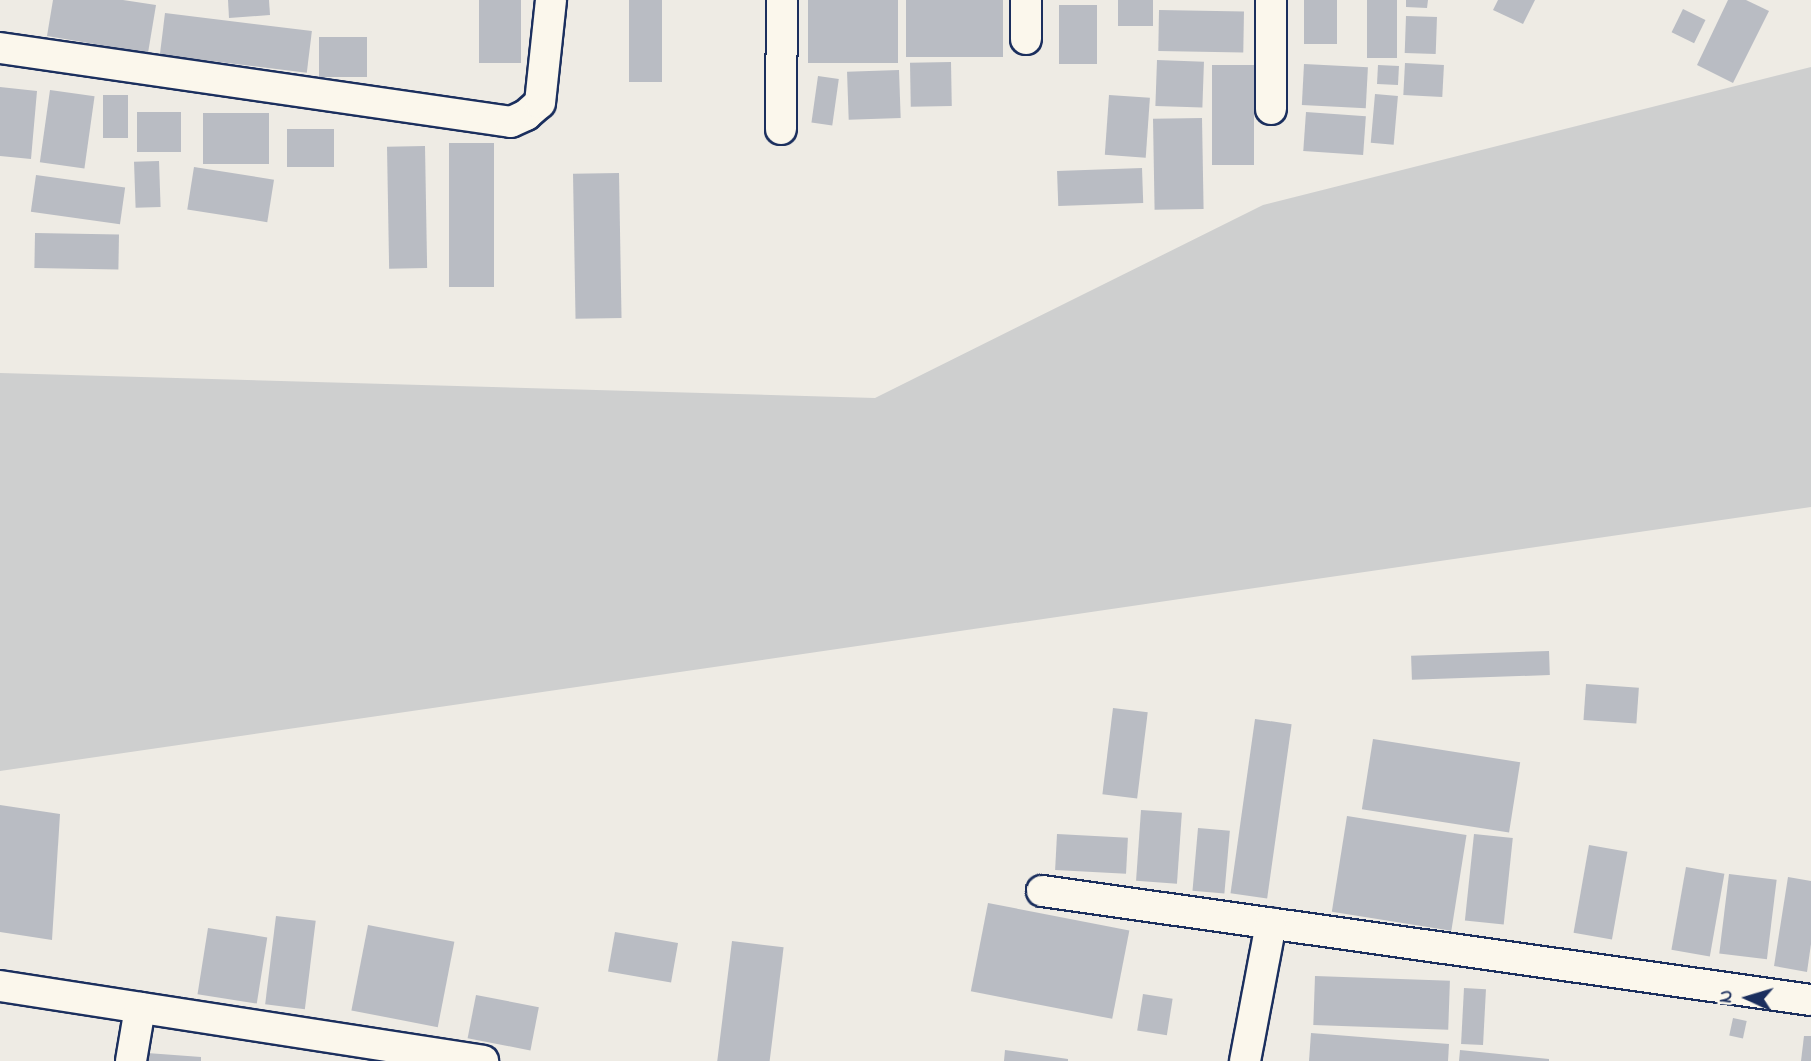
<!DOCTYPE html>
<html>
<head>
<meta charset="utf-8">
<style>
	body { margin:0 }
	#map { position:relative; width:1811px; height:1061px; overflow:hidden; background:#eeebe4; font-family:"Indie Flower",sans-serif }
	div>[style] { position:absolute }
	.green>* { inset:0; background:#cecfcf }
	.building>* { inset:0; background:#b9bcc3; transform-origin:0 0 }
	.roads { filter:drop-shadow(2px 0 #1b2f5e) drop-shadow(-2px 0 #1b2f5e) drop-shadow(0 2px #1b2f5e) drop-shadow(0 -2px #1b2f5e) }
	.minor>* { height:30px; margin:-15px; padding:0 15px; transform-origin:15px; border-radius:15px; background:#fbf7ec }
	span { translate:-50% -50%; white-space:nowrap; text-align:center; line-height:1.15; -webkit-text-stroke:7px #fbf7ec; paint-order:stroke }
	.north { position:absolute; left:1713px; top:963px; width:70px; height:70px; -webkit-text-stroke:5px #fbf7ec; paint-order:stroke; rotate:274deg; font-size:19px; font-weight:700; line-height:28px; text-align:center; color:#1b2f5e }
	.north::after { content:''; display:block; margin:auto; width:24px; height:32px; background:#1b2f5e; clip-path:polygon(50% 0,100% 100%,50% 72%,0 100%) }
</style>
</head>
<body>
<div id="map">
	<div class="green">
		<div style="clip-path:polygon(1811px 67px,1811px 507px,0 771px,0 373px,875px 398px,1263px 205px)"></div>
	</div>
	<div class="building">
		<div style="clip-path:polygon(53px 0,123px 0,156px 5px,148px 53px,47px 36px)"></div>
		<div style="clip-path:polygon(228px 0,269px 0,270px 15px,229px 18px)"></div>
		<div style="left:479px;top:0;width:42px;height:63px"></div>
		<div style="left:629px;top:0;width:33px;height:82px"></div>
		<div style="left:808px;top:0;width:90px;height:63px"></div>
		<div style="left:906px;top:0;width:97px;height:57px"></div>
		<div style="left:1118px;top:0;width:35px;height:26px"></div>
		<div style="left:1304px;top:0;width:33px;height:44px"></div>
		<div style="left:1367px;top:0;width:30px;height:58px"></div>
		<div style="clip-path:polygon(1406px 0,1428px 0,1427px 8px,1406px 7px)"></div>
		<div style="clip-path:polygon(1498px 0,1535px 0,1523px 24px,1493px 10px)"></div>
		<div style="clip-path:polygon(1728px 0,1746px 0,1769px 11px,1733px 83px,1697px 65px)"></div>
		<div style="left:1059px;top:5px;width:38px;height:59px"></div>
		<div style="left:1683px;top:9px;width:25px;height:26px;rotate:26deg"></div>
		<div style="left:1159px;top:10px;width:85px;height:41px;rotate:1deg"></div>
		<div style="left:165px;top:13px;width:148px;height:42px;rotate:7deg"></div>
		<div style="left:1406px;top:16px;width:31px;height:37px;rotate:2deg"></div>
		<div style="left:319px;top:37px;width:48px;height:40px"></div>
		<div style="left:1157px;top:60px;width:47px;height:46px;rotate:2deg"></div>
		<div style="left:951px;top:62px;width:44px;height:41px;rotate:89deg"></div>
		<div style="left:1405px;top:63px;width:39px;height:32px;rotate:3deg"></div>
		<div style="left:1304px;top:64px;width:64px;height:41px;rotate:3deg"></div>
		<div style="left:1212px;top:65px;width:42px;height:100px"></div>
		<div style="left:1378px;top:65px;width:21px;height:19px;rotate:3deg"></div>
		<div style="left:899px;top:70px;width:48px;height:52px;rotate:88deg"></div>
		<div style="left:818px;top:76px;width:21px;height:47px;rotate:8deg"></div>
		<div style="clip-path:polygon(0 87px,37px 91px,31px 159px,0 156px)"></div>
		<div style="left:50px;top:90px;width:45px;height:73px;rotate:8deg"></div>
		<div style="left:1375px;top:94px;width:23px;height:49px;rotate:5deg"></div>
		<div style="left:103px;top:95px;width:25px;height:43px"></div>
		<div style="left:1109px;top:95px;width:41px;height:60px;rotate:4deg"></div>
		<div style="left:137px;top:112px;width:44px;height:40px"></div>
		<div style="left:1306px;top:112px;width:60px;height:39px;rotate:4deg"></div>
		<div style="left:269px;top:113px;width:51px;height:66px;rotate:90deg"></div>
		<div style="left:1202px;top:118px;width:91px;height:49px;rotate:89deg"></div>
		<div style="left:287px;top:129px;width:47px;height:38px"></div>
		<div style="left:449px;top:143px;width:45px;height:144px"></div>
		<div style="left:425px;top:146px;width:122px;height:38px;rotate:89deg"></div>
		<div style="left:159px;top:161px;width:46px;height:25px;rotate:88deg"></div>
		<div style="left:194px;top:167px;width:81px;height:43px;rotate:9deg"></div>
		<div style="left:1142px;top:168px;width:35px;height:85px;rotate:88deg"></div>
		<div style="left:619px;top:173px;width:145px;height:46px;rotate:89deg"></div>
		<div style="left:36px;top:175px;width:90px;height:37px;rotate:8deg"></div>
		<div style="left:35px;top:233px;width:84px;height:35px;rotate:1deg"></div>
		<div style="left:1549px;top:651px;width:24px;height:138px;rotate:88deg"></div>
		<div style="left:1586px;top:684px;width:53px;height:36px;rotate:4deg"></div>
		<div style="left:1113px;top:708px;width:35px;height:87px;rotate:7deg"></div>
		<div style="left:1255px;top:719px;width:37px;height:176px;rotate:8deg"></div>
		<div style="left:1373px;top:739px;width:149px;height:71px;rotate:9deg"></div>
		<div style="clip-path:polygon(0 805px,60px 814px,52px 940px,0 932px)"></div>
		<div style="left:1141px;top:810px;width:41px;height:71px;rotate:4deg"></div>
		<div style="left:1347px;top:816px;width:121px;height:97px;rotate:9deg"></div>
		<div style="left:1198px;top:828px;width:32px;height:63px;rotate:5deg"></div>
		<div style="left:1057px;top:834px;width:71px;height:36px;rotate:3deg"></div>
		<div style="left:1474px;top:834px;width:39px;height:87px;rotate:6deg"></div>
		<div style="left:1589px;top:845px;width:39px;height:89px;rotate:10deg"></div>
		<div style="left:1686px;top:867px;width:39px;height:84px;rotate:10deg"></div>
		<div style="left:1729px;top:874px;width:48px;height:80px;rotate:7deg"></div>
		<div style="clip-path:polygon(1788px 877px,1811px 881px,1811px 944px,1807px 972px,1774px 966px)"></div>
		<div style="left:988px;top:903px;width:144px;height:90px;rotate:11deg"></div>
		<div style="left:276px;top:916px;width:40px;height:89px;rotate:7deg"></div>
		<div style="left:368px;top:925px;width:88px;height:87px;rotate:11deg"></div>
		<div style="left:208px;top:928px;width:60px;height:67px;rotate:9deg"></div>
		<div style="left:615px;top:932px;width:64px;height:40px;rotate:10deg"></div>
		<div style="left:732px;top:941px;width:52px;height:121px;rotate:7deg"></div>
		<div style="left:1315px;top:976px;width:135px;height:49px;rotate:2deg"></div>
		<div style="left:1464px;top:988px;width:22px;height:56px;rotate:3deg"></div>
		<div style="left:1143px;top:994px;width:30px;height:37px;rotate:9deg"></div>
		<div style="left:476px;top:995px;width:64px;height:44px;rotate:11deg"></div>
		<div style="left:1733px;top:1018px;width:14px;height:18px;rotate:12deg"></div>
		<div style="clip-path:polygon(1311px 1033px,1449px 1044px,1448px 1061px,1309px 1061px)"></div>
		<div style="clip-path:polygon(1804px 1036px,1811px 1036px,1811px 1061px,1801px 1061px)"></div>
		<div style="clip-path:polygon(1005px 1050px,1068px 1059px,1068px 1061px,1004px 1061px)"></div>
		<div style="clip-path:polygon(1460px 1050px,1549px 1059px,1549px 1061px,1459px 1061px)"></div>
		<div style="clip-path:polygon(147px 1053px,201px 1057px,201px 1061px,146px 1061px)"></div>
	</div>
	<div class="roads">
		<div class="minor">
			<div style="left:1026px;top:39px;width:39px;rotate:-90deg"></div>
			<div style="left:0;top:48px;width:516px;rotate:8.24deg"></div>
			<div style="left:511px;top:122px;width:17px;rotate:-25deg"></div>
			<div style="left:526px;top:115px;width:18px;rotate:-41deg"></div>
			<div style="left:540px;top:103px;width:104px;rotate:-83.9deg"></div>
			<div style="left:1271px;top:109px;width:109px;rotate:-90deg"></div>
			<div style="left:781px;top:129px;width:129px;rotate:-89.6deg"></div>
			<div style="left:1042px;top:891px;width:777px;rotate:8.07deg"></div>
			<div style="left:0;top:986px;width:489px;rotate:8.8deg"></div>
			<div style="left:131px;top:1061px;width:54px;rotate:-80.4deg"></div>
			<div style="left:1245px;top:1061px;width:140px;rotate:-79.3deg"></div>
		</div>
	</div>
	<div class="north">N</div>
</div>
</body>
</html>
